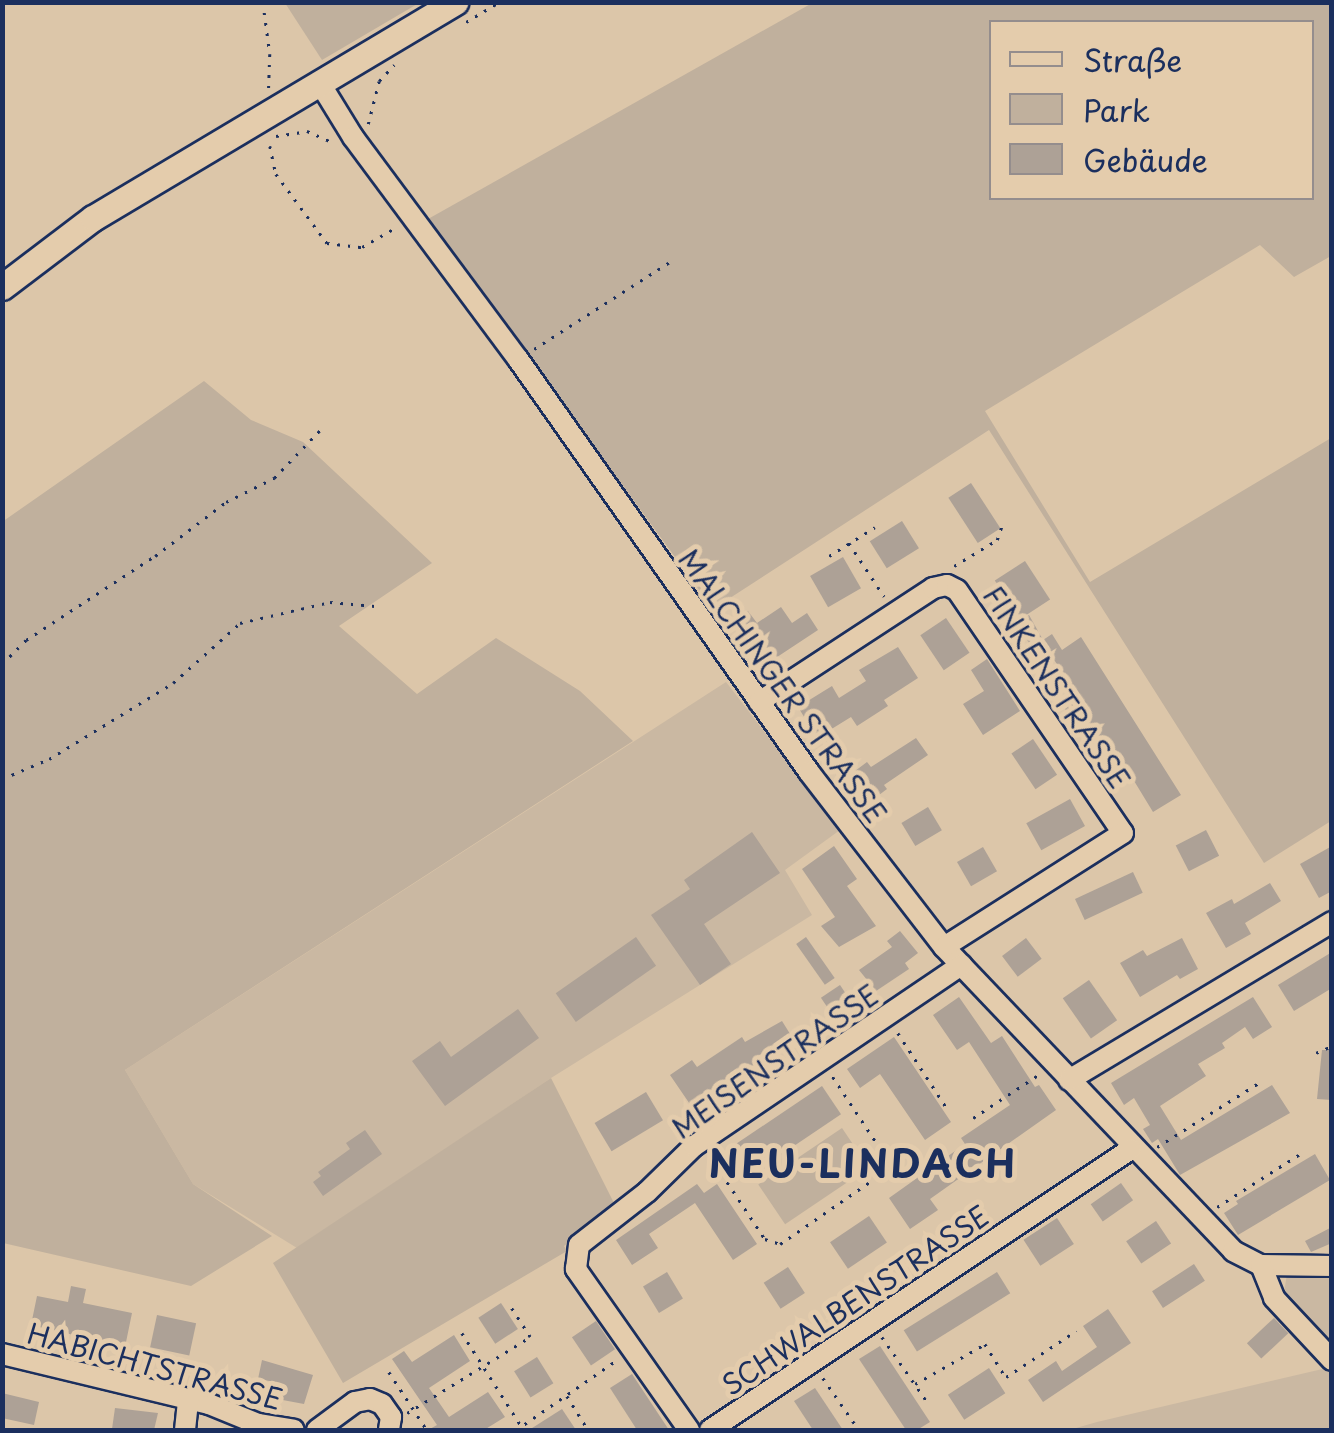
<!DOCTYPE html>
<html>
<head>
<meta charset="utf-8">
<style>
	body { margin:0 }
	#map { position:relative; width:1334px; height:1433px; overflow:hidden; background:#dcc6a9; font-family:"Playpen Sans",sans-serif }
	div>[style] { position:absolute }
	.built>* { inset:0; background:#cab8a2 }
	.green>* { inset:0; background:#c0b09d; transform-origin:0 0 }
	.building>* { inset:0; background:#ada196; transform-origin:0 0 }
	.path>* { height:2.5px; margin-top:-1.25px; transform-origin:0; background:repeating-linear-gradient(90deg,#1b2f5e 0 2.5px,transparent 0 10.5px) }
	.roads { filter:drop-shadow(2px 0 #1b2f5e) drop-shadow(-2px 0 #1b2f5e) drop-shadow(0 2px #1b2f5e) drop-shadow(0 -2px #1b2f5e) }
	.minor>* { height:20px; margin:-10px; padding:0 10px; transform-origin:10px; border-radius:10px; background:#e4ccac }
	.major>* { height:25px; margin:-12.5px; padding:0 12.5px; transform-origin:12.5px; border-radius:12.5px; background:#e4ccac }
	span { translate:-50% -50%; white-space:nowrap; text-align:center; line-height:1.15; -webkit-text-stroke:10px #e4ccac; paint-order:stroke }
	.street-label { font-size:28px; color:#1b2f5e }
	.district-label { font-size:38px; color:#1b2f5e; font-weight:700; letter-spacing:2.5px }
	.frame { position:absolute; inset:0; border:5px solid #1b2f5e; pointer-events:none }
	.legend { position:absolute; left:989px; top:20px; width:325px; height:180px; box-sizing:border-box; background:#e4ccac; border:2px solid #948d8d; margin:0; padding:12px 18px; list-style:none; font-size:30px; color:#1b2f5e }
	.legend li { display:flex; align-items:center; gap:20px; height:50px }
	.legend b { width:50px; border:2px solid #948d8d }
</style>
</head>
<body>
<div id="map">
	<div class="built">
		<div style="clip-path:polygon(726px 682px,840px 830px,785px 870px,812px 915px,551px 1078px,297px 1248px,193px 1184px,125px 1070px)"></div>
		<div style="clip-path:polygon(1287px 1274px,1331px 1275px,1331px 1343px,1294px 1302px,1283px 1299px)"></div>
		<div style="clip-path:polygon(1331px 1367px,1331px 1430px,1069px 1430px,1097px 1422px)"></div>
	</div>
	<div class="green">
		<div style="clip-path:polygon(evenodd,814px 2px,1331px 3px,1331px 256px,1294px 277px,1260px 245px,985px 411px,1090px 582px,1331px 438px,1331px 821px,1264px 863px,989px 430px,713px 609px,428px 219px,814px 2px,1312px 22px,1312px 198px,992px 198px,992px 22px,1312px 22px)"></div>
		<div style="clip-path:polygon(285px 3px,419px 3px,322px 60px)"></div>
		<div style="clip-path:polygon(204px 381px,251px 420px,303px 442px,432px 563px,339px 626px,417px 694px,496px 638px,580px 691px,633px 741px,125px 1070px,193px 1184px,272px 1236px,191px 1286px,3px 1243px,2px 522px)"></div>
		<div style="clip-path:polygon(551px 1078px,616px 1207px,564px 1246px,567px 1251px,343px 1383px,273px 1263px)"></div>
		<div style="left:842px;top:1128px;width:48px;height:101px;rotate:56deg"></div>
	</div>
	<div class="building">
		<div style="left:971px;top:483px;width:54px;height:27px;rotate:57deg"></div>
		<div style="left:902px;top:521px;width:32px;height:38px;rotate:58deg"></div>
		<div style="left:843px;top:557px;width:36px;height:38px;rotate:60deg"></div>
		<div style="left:1025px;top:561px;width:46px;height:36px;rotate:57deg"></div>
		<div style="clip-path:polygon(781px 607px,792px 623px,807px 613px,818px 630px,765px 665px,735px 620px,748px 611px,757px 623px)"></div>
		<div style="clip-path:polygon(1029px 615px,1043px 640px,1052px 634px,1062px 650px,1081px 637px,1181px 795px,1153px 812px,1114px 748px,1105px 753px,1088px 726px,1079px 732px,1065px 709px,1079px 699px,1053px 658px,1044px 664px,1015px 623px)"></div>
		<div style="left:946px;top:618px;width:42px;height:31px;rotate:56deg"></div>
		<div style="clip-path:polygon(898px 647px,918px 678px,884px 700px,888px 706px,857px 726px,851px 717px,817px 738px,798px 707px,832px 686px,839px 698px,866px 681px,859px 670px)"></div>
		<div style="clip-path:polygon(987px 659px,1020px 711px,983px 735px,963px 704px,984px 691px,971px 670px)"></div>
		<div style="clip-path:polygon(916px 738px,928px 755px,884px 785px,887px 789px,871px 801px,851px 774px,867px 762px,871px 767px)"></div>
		<div style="left:1033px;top:739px;width:43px;height:26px;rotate:56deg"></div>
		<div style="left:1070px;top:799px;width:31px;height:50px;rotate:61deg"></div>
		<div style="left:928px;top:807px;width:27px;height:31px;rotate:59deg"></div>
		<div style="left:1206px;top:830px;width:29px;height:34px;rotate:63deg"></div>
		<div style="clip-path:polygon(752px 832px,780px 873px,704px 924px,731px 964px,700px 985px,651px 915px,690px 889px,684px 880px)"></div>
		<div style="clip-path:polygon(834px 846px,857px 879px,847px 886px,876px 926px,839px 947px,821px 926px,835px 917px,802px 869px)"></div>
		<div style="clip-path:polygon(1332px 846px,1332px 891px,1319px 898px,1300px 864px)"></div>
		<div style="left:983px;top:847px;width:28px;height:30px;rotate:60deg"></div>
		<div style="left:1133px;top:872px;width:23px;height:64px;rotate:65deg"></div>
		<div style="clip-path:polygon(1270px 883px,1281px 901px,1245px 923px,1251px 934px,1226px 948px,1206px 913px,1232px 899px,1234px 904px)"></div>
		<div style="clip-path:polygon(900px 931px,918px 953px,905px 963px,909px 969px,876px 991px,859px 970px,892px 947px,887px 941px)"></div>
		<div style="left:636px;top:937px;width:35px;height:98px;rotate:55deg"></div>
		<div style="left:806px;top:937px;width:50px;height:12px;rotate:55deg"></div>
		<div style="left:1026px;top:938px;width:26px;height:30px;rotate:53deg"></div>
		<div style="clip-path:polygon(1182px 938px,1198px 969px,1180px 979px,1177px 975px,1140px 997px,1120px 963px,1143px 950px,1147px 956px)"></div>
		<div style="clip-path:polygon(1332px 952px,1332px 988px,1294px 1011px,1278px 985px)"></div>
		<div style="left:1089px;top:980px;width:49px;height:32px;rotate:55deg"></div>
		<div style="left:840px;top:985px;width:25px;height:23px;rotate:56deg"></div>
		<div style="clip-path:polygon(959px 997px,991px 1043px,1002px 1036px,1035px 1087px,1039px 1085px,1056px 1110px,930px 1199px,938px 1210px,910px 1229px,889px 1198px,965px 1144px,961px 1138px,1010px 1105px,969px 1042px,957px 1050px,933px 1015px)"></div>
		<div style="clip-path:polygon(1253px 997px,1272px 1027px,1253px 1039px,1245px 1027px,1222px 1043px,1225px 1048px,1198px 1064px,1206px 1076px,1160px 1106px,1181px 1140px,1272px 1085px,1290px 1113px,1180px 1175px,1158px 1139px,1152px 1143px,1143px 1129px,1150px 1125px,1134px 1098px,1124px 1105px,1111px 1083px)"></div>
		<div style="clip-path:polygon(518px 1009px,539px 1038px,445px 1106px,412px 1061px,440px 1041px,451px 1057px)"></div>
		<div style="clip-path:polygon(782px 1021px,792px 1037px,756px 1057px,759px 1062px,714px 1092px,718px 1098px,696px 1113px,670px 1075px,692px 1060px,697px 1067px,742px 1037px,745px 1042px)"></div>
		<div style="clip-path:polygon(894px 1037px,951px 1122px,925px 1140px,880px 1074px,860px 1088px,847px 1069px)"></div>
		<div style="clip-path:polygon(1322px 1050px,1332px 1050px,1332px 1100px,1317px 1099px)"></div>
		<div style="left:822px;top:1086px;width:34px;height:103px;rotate:56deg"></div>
		<div style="left:646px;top:1092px;width:33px;height:60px;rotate:59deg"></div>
		<div style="clip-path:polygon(365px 1130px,382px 1154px,323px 1196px,313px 1182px,321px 1176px,318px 1172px,350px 1149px,346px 1143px)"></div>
		<div style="clip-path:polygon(1315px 1154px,1330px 1180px,1238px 1235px,1224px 1213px,1238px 1204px,1236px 1201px)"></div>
		<div style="left:1121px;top:1183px;width:21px;height:37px;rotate:55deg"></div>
		<div style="clip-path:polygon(697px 1184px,704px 1193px,717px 1184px,757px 1244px,733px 1260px,695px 1203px,649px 1234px,658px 1248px,632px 1265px,616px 1240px)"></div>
		<div style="left:869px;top:1216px;width:32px;height:47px;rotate:56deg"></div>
		<div style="left:1057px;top:1218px;width:31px;height:40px;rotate:57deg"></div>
		<div style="left:1156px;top:1221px;width:27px;height:36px;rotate:56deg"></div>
		<div style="clip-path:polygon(1332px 1227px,1332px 1243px,1311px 1252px,1305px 1241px)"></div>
		<div style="left:1194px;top:1264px;width:20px;height:50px;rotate:57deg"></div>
		<div style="left:788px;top:1267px;width:31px;height:29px;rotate:57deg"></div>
		<div style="left:667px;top:1272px;width:31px;height:28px;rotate:59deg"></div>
		<div style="left:997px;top:1272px;width:25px;height:110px;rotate:58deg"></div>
		<div style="clip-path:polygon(71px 1286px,86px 1289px,83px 1303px,132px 1313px,125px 1347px,31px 1325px,37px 1296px,68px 1302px)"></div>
		<div style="left:501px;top:1303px;width:31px;height:27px;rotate:57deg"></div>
		<div style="clip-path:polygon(1108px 1309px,1131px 1343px,1043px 1402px,1028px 1380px,1056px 1361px,1062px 1371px,1097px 1347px,1083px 1326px)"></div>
		<div style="left:157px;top:1315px;width:40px;height:33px;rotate:12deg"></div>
		<div style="left:1274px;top:1318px;width:21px;height:37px;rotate:47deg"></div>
		<div style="left:596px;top:1321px;width:34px;height:29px;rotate:56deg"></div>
		<div style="clip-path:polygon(454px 1335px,470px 1361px,429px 1388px,449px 1417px,488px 1392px,505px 1417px,484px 1430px,428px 1430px,437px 1425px,392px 1359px,404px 1351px,412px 1362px)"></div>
		<div style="clip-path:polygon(880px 1346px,930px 1422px,917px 1430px,906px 1430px,859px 1359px)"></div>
		<div style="left:537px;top:1357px;width:31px;height:27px;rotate:58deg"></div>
		<div style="clip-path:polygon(262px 1360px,313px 1375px,304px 1404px,272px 1398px,275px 1382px,258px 1379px)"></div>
		<div style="left:989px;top:1368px;width:30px;height:49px;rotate:57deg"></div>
		<div style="clip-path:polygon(632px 1374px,669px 1430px,637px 1430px,610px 1388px)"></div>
		<div style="clip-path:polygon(815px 1388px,843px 1430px,813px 1430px,794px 1401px)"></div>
		<div style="clip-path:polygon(2px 1393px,39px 1402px,34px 1425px,2px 1418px)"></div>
		<div style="clip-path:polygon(115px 1408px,158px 1413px,154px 1430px,112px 1429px)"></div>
		<div style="clip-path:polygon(562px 1409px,576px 1430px,529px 1430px)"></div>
	</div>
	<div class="path">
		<div style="left:263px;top:2px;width:52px;rotate:82.3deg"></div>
		<div style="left:270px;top:54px;width:36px;rotate:92deg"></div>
		<div style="left:466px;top:22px;width:39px;rotate:-31deg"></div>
		<div style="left:368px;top:124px;width:44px;rotate:-75.7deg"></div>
		<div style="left:379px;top:81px;width:22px;rotate:-47deg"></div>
		<div style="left:276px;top:136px;width:31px;rotate:-9deg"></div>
		<div style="left:307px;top:131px;width:30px;rotate:24deg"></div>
		<div style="left:270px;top:146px;width:29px;rotate:78deg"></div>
		<div style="left:276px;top:174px;width:86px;rotate:53.5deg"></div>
		<div style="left:327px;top:243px;width:35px;rotate:7deg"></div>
		<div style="left:362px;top:247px;width:38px;rotate:-30deg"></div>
		<div style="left:534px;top:349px;width:163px;rotate:-32.7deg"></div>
		<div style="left:849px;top:543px;width:64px;rotate:56.6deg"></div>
		<div style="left:829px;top:556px;width:54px;rotate:-32.2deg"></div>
		<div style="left:954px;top:566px;width:50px;rotate:-31.2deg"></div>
		<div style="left:997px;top:540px;width:18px;rotate:-71deg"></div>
		<div style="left:2px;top:664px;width:34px;rotate:-45deg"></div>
		<div style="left:26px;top:640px;width:154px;rotate:-33.1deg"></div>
		<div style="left:155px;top:556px;width:89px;rotate:-37.3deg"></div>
		<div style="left:226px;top:502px;width:54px;rotate:-26.6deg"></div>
		<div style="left:274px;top:478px;width:71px;rotate:-46.1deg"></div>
		<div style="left:2px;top:779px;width:51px;rotate:-23.1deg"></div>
		<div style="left:49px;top:759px;width:145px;rotate:-31.5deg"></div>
		<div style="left:173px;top:683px;width:90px;rotate:-41.8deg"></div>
		<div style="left:240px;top:623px;width:92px;rotate:-13.1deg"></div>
		<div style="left:330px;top:602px;width:45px;rotate:5.1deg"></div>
		<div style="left:898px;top:1033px;width:88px;rotate:57deg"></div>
		<div style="left:1316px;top:1053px;width:17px;rotate:-24deg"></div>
		<div style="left:973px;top:1118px;width:78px;rotate:-33.5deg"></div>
		<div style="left:1157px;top:1147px;width:124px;rotate:-32.2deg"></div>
		<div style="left:710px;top:1156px;width:100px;rotate:56.5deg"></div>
		<div style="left:765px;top:1239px;width:16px;rotate:18deg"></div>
		<div style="left:780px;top:1244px;width:126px;rotate:-34.7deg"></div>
		<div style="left:884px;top:1172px;width:14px;rotate:-82deg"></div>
		<div style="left:886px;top:1158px;width:100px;rotate:-123.5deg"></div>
		<div style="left:1217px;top:1207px;width:98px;rotate:-32.6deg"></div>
		<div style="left:462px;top:1333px;width:108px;rotate:57.5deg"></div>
		<div style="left:882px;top:1337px;width:80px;rotate:55.1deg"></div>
		<div style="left:389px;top:1372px;width:69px;rotate:56.8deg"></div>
		<div style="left:823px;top:1378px;width:63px;rotate:55.3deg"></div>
		<div style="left:915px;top:1384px;width:81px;rotate:-29.7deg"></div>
		<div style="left:985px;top:1344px;width:39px;rotate:58deg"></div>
		<div style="left:1006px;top:1377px;width:84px;rotate:-33.3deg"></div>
		<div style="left:567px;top:1396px;width:40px;rotate:58deg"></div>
		<div style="left:407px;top:1413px;width:145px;rotate:-31.7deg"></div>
		<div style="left:530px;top:1337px;width:40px;rotate:-122.9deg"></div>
		<div style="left:516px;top:1430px;width:124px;rotate:-34.8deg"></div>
	</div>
	<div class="roads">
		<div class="minor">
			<div style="left:321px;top:85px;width:61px;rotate:58.4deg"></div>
			<div style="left:353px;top:137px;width:277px;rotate:53.4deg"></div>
			<div style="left:518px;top:359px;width:505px;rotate:54.83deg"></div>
			<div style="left:809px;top:772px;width:221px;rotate:52.4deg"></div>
			<div style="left:944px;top:947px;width:419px;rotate:46.4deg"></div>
			<div style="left:1233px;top:1251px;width:31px;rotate:27deg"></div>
			<div style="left:1261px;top:1265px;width:71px;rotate:0.8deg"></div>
			<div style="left:759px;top:702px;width:208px;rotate:-33.2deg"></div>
			<div style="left:933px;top:588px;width:14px;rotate:-12deg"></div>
			<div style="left:947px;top:585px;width:11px;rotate:27deg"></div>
			<div style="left:957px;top:590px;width:294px;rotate:55.7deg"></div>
			<div style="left:1123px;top:833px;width:212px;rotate:147.5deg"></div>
			<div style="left:1069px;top:1080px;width:307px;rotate:-31deg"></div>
			<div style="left:1261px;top:1265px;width:35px;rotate:68deg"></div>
			<div style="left:1274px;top:1298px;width:85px;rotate:46.9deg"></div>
			<div style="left:2px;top:1354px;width:213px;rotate:13.6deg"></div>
			<div style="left:209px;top:1404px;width:53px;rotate:22.2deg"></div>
			<div style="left:258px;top:1424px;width:36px;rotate:9deg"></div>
			<div style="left:185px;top:1430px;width:31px;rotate:-84deg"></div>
			<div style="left:317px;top:1430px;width:47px;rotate:-36.4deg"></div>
			<div style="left:355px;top:1402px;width:15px;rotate:-11deg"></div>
			<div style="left:370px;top:1399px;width:13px;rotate:23deg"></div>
			<div style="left:382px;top:1404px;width:16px;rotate:55deg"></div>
			<div style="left:391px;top:1417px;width:13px;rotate:99deg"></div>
			<div style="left:689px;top:1430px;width:197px;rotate:-125.1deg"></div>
			<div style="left:576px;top:1269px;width:24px;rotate:-83deg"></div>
			<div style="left:579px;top:1245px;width:86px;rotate:-37.9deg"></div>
			<div style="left:647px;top:1192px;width:66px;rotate:-44.4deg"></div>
			<div style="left:694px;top:1146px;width:323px;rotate:-34.1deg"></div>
			<div style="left:710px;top:1430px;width:506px;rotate:-33.72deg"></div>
		</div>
		<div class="major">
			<div style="left:2px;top:287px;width:114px;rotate:-37.2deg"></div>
			<div style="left:93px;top:218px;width:422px;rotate:-30.8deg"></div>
		</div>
	</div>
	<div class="street-label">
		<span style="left:783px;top:686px;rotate:54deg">MALCHINGER STRASSE</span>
		<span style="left:1057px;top:687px;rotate:56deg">FINKENSTRASSE</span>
		<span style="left:775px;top:1061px;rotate:-35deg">MEISENSTRASSE</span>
		<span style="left:855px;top:1300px;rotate:-34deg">SCHWALBENSTRASSE</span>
		<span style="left:155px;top:1366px;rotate:15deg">HABICHTSTRASSE</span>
	</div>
	<div class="district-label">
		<span style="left:863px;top:1163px">NEU-LINDACH</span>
	</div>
	<div class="frame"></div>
	<ul class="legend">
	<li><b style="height:12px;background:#e4ccac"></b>Straße</li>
	<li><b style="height:28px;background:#c0b09d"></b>Park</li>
	<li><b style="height:28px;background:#ada196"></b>Gebäude</li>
	</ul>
</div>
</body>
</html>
